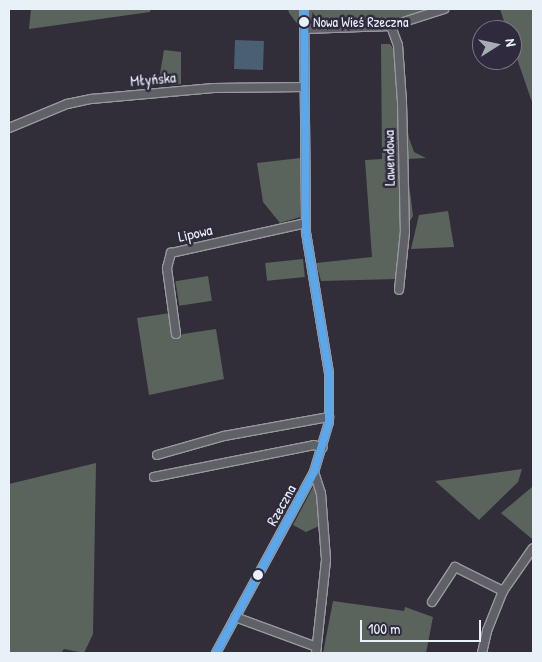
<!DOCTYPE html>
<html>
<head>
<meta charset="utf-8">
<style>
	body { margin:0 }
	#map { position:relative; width:542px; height:662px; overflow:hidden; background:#312e39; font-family:"Patrick Hand",sans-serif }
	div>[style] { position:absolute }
	.green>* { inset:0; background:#5b645c; transform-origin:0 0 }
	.water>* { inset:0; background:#4a5f72; transform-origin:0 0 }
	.roads { filter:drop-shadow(1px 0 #98999f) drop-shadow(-1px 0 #98999f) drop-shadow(0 1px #98999f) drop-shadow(0 -1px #98999f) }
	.street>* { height:8px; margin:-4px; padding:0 4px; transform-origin:4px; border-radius:4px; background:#606067 }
	.bus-1>* { height:8px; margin:-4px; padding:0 4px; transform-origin:4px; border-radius:4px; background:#5aa8eb }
	.dots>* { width:14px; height:14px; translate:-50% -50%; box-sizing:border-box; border:2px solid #2f2a3d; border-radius:50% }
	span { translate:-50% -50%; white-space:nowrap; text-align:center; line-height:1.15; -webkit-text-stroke:5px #2f2a3d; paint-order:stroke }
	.bus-label { font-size:14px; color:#e8f1f8 }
	.left { translate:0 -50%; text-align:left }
	.street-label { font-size:15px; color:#e8f1f8 }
	.frame { position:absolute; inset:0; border:10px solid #e8f1f8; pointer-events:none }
	.north { position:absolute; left:472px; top:20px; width:50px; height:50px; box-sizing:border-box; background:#2f2a3d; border:1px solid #797a88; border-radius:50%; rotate:80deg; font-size:14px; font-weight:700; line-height:20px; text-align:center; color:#e8f1f8 }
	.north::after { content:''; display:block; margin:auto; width:18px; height:22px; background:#a8adb5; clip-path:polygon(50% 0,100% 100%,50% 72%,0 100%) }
	.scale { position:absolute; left:360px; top:620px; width:121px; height:22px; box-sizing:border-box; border:2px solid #e8f1f8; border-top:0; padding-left:6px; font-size:15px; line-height:18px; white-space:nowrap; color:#e8f1f8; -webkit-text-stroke:4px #2f2a3d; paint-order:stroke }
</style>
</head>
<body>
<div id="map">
	<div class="green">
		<div style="clip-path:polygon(31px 9px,151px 9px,150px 12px,29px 29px)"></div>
		<div style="clip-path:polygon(288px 9px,299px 9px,299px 26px,289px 13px)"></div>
		<div style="clip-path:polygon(309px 9px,438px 9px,394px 22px,316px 25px,310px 21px)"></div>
		<div style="clip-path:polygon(500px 9px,533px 9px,533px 105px,512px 44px,512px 30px,507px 30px)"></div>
		<div style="clip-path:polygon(381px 44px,390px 44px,395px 51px,409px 138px,414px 152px,426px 158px,406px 159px,413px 216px,403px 232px,397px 279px,321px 281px,316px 263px,372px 257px,365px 160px,382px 159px)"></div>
		<div style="clip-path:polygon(164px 50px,181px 52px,181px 84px,158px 86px)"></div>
		<div style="clip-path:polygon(300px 158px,300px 217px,280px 223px,263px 202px,257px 163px)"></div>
		<div style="clip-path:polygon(448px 211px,454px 247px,411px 249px,419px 215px)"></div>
		<div style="left:303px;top:259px;width:18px;height:38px;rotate:84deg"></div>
		<div style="left:208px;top:276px;width:25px;height:33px;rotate:81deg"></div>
		<div style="clip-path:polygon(170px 313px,174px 339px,183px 334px,216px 329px,224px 379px,149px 395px,137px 318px)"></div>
		<div style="clip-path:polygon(96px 463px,93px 634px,84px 653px,64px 649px,61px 653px,9px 653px,9px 484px)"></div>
		<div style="clip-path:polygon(522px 469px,518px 482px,479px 520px,435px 481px)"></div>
		<div style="clip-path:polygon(313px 487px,318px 488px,321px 518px,319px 526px,306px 532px,293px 525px)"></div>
		<div style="clip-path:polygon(532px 487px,533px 489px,532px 539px,501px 513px)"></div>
		<div style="clip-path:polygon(333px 601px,404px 611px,405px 607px,433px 617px,426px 653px,323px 653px)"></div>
	</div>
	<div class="water">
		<div style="left:235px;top:40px;width:29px;height:29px;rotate:2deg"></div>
	</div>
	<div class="roads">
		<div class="street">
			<div style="left:391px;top:26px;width:20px;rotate:70deg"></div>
			<div style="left:398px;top:45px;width:57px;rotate:86deg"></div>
			<div style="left:402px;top:102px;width:129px;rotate:88.7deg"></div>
			<div style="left:405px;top:231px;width:59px;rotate:95.8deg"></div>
			<div style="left:304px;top:29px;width:87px;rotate:-2deg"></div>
			<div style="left:391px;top:26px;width:56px;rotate:-17.8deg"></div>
			<div style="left:9px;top:128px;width:63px;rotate:-22.5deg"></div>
			<div style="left:67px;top:104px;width:25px;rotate:-12deg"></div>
			<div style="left:91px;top:99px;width:123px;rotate:-5.1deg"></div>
			<div style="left:214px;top:88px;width:91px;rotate:-0.6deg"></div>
			<div style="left:176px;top:334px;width:67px;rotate:-97.8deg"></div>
			<div style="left:167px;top:268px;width:16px;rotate:-75deg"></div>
			<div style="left:171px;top:253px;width:138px;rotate:-12.5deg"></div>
			<div style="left:157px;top:455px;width:70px;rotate:-15.8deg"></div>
			<div style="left:224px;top:436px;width:107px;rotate:-10.3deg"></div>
			<div style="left:314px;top:472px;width:22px;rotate:72deg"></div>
			<div style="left:321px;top:493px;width:67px;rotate:85.7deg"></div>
			<div style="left:326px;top:560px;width:94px;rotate:96.1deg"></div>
			<div style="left:154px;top:477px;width:163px;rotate:-11.3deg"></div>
			<div style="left:314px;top:445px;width:9px;rotate:18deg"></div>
			<div style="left:432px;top:602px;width:42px;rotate:-56.7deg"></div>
			<div style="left:455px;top:567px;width:54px;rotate:26.6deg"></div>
			<div style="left:235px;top:617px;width:87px;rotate:20.1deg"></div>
			<div style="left:216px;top:653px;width:206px;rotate:-61.6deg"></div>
			<div style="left:314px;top:472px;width:52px;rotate:-73.3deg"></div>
			<div style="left:329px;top:422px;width:49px;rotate:-90deg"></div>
			<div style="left:329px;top:373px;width:143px;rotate:-99.3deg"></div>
			<div style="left:306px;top:232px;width:223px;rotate:-90.5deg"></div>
			<div style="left:482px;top:653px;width:23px;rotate:-77deg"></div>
			<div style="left:487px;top:631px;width:43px;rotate:-68.2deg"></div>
			<div style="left:503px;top:591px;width:52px;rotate:-55.1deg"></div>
		</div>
	</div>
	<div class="bus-1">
		<div style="left:216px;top:653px;width:206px;rotate:-61.6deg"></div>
		<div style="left:314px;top:472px;width:52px;rotate:-73.3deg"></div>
		<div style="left:329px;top:422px;width:49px;rotate:-90deg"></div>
		<div style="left:329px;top:373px;width:143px;rotate:-99.3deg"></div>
		<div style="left:306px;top:232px;width:223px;rotate:-90.5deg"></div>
	</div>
	<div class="dots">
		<div style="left:304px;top:22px;background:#e8f1f8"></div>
		<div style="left:258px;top:575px;background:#e8f1f8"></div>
	</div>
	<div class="bus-label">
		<span class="left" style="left:313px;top:22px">Nowa Wieś Rzeczna</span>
	</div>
	<div class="street-label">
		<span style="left:153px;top:79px;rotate:-5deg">Młyńska</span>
		<span style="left:389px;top:158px;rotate:-91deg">Lawendowa</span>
		<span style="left:195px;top:233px;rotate:-13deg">Lipowa</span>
		<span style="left:281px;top:505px;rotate:-61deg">Rzeczna</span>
	</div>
	<div class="frame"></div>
	<div class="north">N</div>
	<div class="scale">100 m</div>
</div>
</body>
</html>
